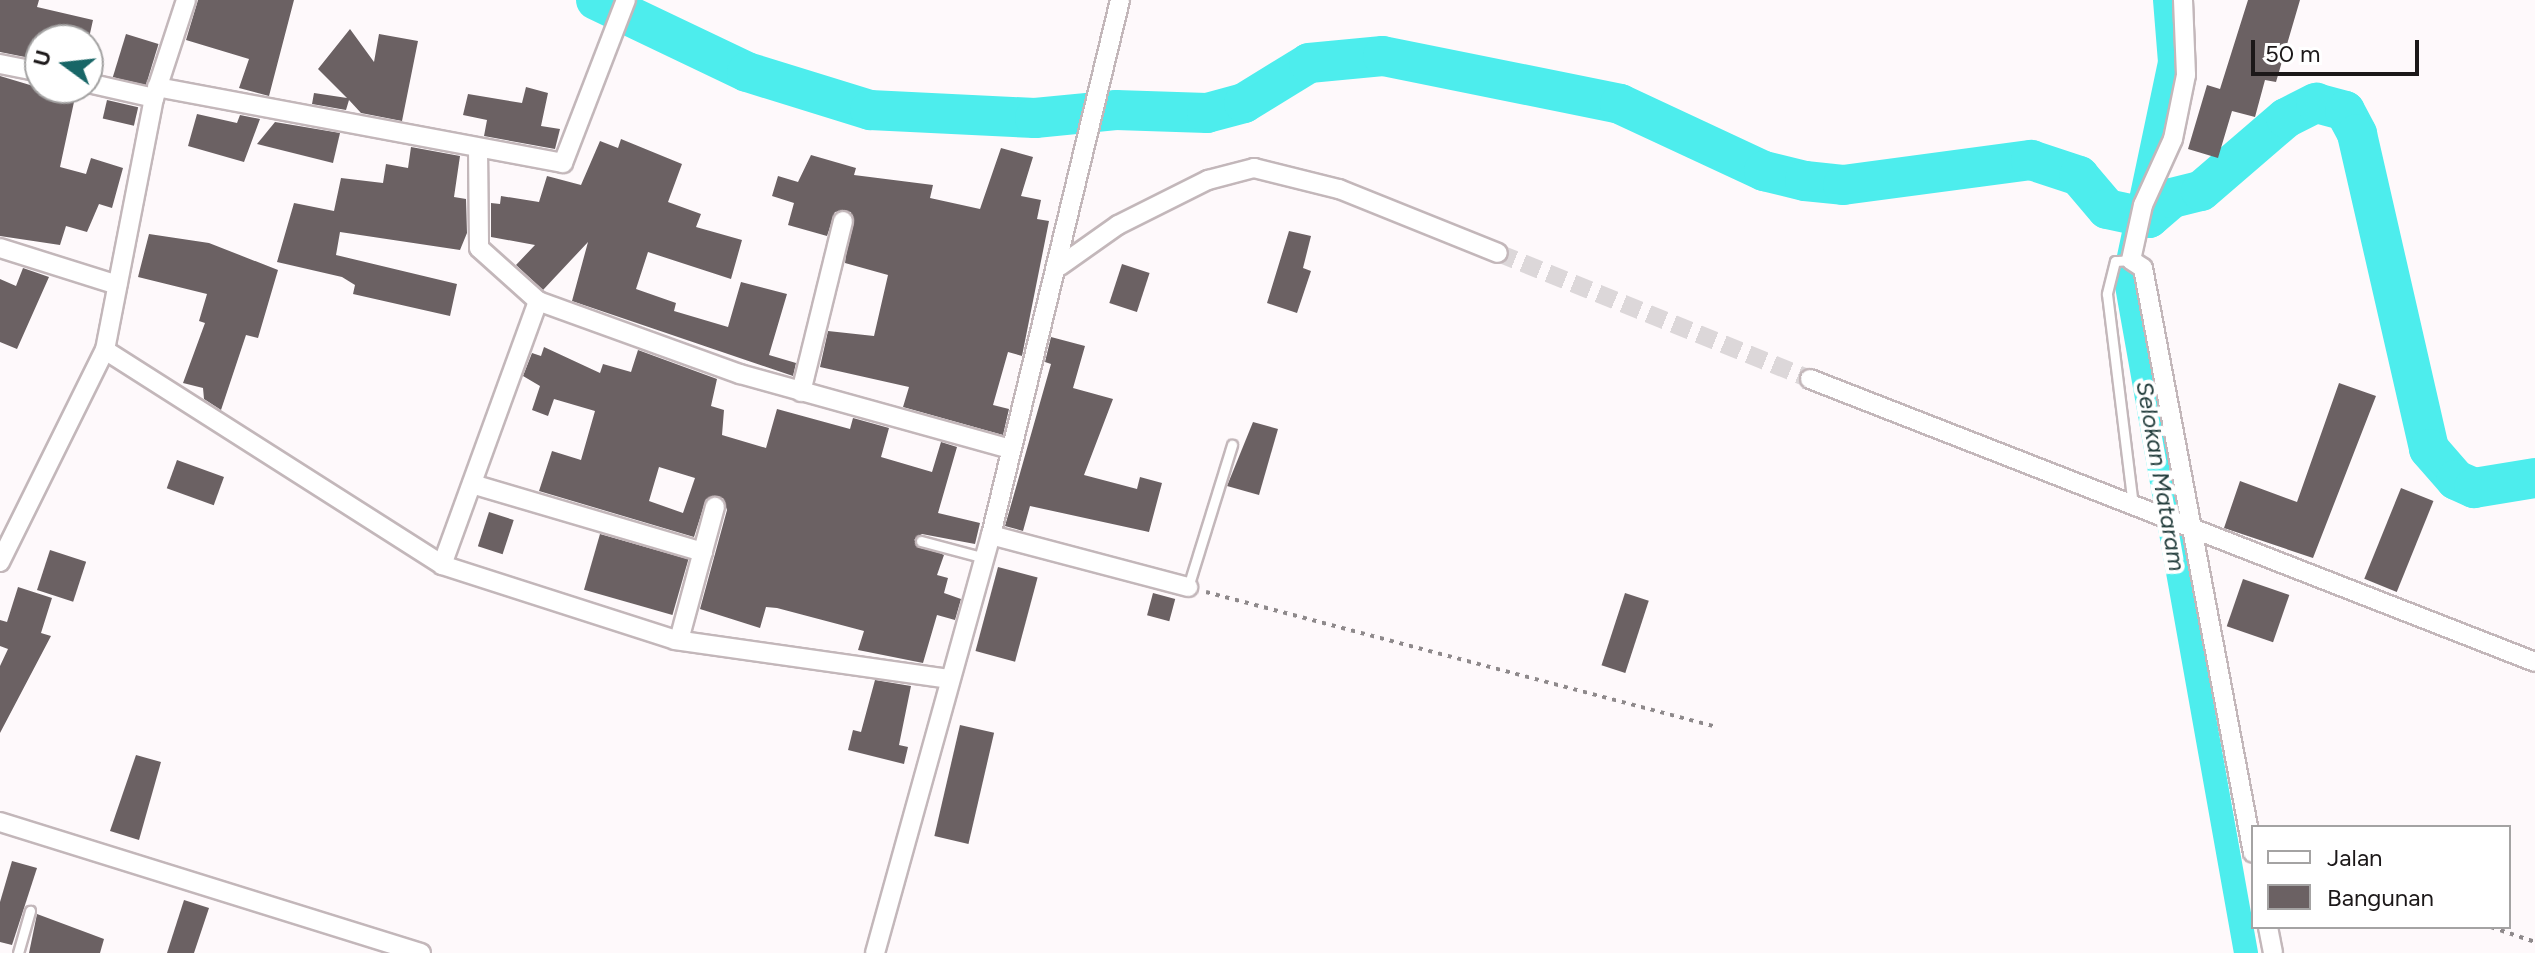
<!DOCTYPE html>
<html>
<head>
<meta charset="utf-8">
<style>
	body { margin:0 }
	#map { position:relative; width:2535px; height:953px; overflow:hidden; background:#fef9fb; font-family:Figtree,sans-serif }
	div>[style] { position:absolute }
	.canal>* { height:24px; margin:-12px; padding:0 12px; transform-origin:12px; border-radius:12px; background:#4deded }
	.river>* { height:40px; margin:-20px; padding:0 20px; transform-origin:20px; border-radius:20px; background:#4deded }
	.building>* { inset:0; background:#6b6163; transform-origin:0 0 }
	.minor-tunnel>* { height:18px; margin-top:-9px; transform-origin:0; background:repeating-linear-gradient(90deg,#dcd7d9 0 18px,transparent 0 27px) }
	.path>* { height:4px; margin-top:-2px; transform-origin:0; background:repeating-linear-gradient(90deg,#8e898b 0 4px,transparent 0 10px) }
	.roads { filter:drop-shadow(2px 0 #c3b7ba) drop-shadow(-2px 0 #c3b7ba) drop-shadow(0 2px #c3b7ba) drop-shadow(0 -2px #c3b7ba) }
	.service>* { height:9px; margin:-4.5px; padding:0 4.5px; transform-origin:4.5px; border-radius:4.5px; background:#fff }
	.minor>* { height:18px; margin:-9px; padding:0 9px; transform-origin:9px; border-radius:9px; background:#fff }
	span { translate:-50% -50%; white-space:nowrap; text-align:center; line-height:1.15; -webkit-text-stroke:8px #fff; paint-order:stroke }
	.water-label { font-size:24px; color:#233d3c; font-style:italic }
	.legend { position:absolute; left:2251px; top:825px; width:260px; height:104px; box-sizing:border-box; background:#fff; border:2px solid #a4a3a3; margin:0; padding:10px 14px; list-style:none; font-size:24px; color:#1c1819 }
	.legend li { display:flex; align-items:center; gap:16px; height:40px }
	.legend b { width:40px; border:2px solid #a4a3a3 }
	.north { position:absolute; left:24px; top:24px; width:80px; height:80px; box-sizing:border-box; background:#fff; border:2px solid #a4a3a3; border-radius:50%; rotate:285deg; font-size:22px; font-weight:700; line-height:32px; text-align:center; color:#1c1819 }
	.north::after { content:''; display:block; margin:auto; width:28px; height:36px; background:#186667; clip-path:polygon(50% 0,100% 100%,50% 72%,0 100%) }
	.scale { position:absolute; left:2251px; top:40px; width:168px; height:36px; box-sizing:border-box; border:4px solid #1c1819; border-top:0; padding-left:10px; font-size:24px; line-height:28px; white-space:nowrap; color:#1c1819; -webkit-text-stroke:6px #fff; paint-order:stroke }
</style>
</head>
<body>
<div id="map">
	<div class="canal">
		<div style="left:2165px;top:0;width:62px;rotate:85.4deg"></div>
		<div style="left:2170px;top:62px;width:218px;rotate:101.9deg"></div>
		<div style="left:2125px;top:275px;width:689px;rotate:79.88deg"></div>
	</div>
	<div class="river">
		<div style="left:596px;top:0;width:167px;rotate:25.5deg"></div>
		<div style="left:747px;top:72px;width:129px;rotate:17.2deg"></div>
		<div style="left:870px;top:110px;width:165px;rotate:2.8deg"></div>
		<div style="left:1035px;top:118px;width:81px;rotate:-5.6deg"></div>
		<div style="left:1116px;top:110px;width:91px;rotate:1.9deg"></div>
		<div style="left:1207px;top:113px;width:38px;rotate:-15deg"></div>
		<div style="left:1244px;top:103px;width:76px;rotate:-31.6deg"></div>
		<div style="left:1309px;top:63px;width:74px;rotate:-5.4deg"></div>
		<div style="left:1383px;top:56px;width:242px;rotate:11.4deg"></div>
		<div style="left:1620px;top:104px;width:159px;rotate:25deg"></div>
		<div style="left:1764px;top:171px;width:42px;rotate:13.7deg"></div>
		<div style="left:1805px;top:181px;width:38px;rotate:6deg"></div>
		<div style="left:1843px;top:185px;width:190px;rotate:-7.6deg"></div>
		<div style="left:2031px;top:160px;width:51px;rotate:18.4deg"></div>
		<div style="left:2079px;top:176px;width:43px;rotate:49.7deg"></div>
		<div style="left:2107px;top:209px;width:43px;rotate:12.1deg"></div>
		<div style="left:2149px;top:218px;width:30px;rotate:-41deg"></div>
		<div style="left:2172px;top:198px;width:30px;rotate:-14deg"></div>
		<div style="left:2201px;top:191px;width:112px;rotate:-40.7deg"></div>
		<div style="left:2286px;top:118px;width:34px;rotate:-27deg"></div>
		<div style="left:2316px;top:103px;width:30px;rotate:15deg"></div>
		<div style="left:2345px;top:111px;width:26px;rotate:62deg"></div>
		<div style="left:2357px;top:134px;width:323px;rotate:77.1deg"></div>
		<div style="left:2429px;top:449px;width:41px;rotate:48.9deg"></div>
		<div style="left:2456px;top:480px;width:20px;rotate:24deg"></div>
		<div style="left:2474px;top:488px;width:62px;rotate:-9.3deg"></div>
	</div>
	<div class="building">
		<div style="clip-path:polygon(0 0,39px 0,37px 7px,93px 20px,89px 38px,66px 33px,65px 40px,40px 40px,40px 60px,0 52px)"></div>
		<div style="clip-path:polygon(198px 0,294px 0,269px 96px,239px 88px,249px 59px,186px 40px)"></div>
		<div style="clip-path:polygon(2248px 0,2300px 0,2276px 82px,2265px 80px,2255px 117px,2232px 111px,2218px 158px,2188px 149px,2207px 85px,2220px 89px)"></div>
		<div style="clip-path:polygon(350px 29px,374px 62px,379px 34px,418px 41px,402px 121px,361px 113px,349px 100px,346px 110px,312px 104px,314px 93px,347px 98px,318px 69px)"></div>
		<div style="left:126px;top:34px;width:34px;height:45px;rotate:17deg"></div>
		<div style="clip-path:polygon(0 76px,40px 88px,77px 88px,60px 167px,86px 174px,91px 158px,123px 168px,112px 208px,99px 204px,87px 232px,66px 226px,60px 245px,0 236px)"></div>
		<div style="clip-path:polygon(526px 87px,548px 93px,541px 126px,560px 129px,555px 149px,484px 136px,487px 120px,463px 115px,468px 94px,522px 103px)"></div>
		<div style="left:107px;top:100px;width:32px;height:19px;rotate:13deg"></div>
		<div style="clip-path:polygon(197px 114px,237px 123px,240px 115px,260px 119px,244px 162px,188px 146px)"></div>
		<div style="clip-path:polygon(275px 122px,340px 133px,333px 163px,257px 144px)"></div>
		<div style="clip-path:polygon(621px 139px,682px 164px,668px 202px,701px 214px,696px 227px,742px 240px,731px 279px,648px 252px,636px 289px,676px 303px,674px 311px,728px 327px,741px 282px,787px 294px,769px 355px,796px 363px,793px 376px,572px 301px,588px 242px,543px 290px,516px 265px,535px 245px,491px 237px,491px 203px,500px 204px,501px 196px,539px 202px,547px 176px,581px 185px,600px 141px,618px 148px)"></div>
		<div style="clip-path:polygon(411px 147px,460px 156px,454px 197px,466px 199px,467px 233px,460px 250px,340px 232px,336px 255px,457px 284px,450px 316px,353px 294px,355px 285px,342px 277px,277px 262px,294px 203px,334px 211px,341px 178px,383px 183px,386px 164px,408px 168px)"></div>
		<div style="clip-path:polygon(1001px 148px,1033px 157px,1021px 196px,1041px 200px,1037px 219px,1049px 221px,1022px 356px,1008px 352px,993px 405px,1009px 409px,1003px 435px,903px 407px,909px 387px,820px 367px,828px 331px,874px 336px,888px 275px,845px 263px,851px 212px,835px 212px,827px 236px,788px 225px,794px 203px,772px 196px,778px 176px,798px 182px,811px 155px,856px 168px,854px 175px,933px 185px,930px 198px,980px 209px)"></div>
		<div style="clip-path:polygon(1289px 231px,1311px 236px,1303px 268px,1311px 271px,1297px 313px,1267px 303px)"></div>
		<div style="clip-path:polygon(149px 234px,209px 243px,278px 270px,258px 338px,246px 335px,221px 410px,204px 399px,203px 388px,183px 383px,205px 323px,199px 321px,207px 294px,138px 277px)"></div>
		<div style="left:1122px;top:264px;width:29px;height:41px;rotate:18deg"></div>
		<div style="clip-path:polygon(23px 268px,49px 277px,17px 349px,0 342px,0 279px,16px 286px)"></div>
		<div style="clip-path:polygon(1051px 337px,1085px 346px,1073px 388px,1113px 399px,1084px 475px,1137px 489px,1140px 477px,1162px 483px,1149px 532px,1030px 506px,1023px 531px,1005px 526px,1051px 364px,1045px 362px)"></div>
		<div style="clip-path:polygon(evenodd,544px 347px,600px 373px,603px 364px,631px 372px,638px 350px,717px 379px,711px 406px,724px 410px,722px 435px,766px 448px,777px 409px,850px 429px,853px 418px,889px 428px,881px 457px,932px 472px,941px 442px,957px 447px,938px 513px,980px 523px,975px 544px,922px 534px,914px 540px,944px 555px,937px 575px,948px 578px,944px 593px,961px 599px,955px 620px,937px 615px,923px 663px,858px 650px,864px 631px,777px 608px,766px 607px,760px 628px,700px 609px,727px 510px,723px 498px,706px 499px,694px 537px,539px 491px,552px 451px,581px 460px,595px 411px,554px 399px,548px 416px,532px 410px,540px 386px,523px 376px,532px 353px,541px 356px,544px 347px,659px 467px,695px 478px,683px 513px,649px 501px,659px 467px)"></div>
		<div style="clip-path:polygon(2339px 383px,2376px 396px,2313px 558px,2224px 528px,2240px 481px,2297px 502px)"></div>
		<div style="clip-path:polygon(1253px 422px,1278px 429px,1259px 495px,1227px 486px)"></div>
		<div style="left:177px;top:460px;width:50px;height:30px;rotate:20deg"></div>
		<div style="left:2401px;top:488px;width:35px;height:98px;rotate:22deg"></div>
		<div style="left:489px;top:512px;width:26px;height:36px;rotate:18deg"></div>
		<div style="left:600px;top:534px;width:92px;height:58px;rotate:16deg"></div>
		<div style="left:50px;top:550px;width:38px;height:42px;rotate:18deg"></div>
		<div style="left:998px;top:567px;width:41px;height:87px;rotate:15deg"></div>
		<div style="left:2243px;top:579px;width:49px;height:50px;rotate:19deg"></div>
		<div style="clip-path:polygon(18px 587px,52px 598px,41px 633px,51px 636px,0 733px,0 666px,8px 649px,0 646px,0 620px,7px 622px)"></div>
		<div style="left:1153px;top:593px;width:23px;height:23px;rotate:15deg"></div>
		<div style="left:1625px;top:593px;width:25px;height:76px;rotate:18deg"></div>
		<div style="clip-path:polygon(875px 680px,911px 686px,899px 745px,908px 747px,904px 764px,848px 750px,853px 730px,861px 732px)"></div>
		<div style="left:960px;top:725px;width:35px;height:114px;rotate:13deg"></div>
		<div style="clip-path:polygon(136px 755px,161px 762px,139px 840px,110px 831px)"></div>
		<div style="clip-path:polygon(12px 861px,37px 868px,12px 945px,0 942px,0 902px)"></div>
		<div style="clip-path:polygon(184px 900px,209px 908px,194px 953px,167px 953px)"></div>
		<div style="clip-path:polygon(37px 914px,104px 939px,100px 953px,29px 953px)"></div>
	</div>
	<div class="minor-tunnel">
		<div style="left:1498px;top:253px;width:336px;rotate:22deg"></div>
	</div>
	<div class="path">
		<div style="left:1206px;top:592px;width:529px;rotate:14.8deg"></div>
		<div style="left:2491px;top:927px;width:46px;rotate:18.8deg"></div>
	</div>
	<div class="roads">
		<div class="service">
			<div style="left:2131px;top:260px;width:16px;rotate:176deg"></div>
			<div style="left:2115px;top:261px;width:34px;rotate:104deg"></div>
			<div style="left:2107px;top:294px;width:215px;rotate:83deg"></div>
			<div style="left:921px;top:541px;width:66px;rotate:14.9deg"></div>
			<div style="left:1188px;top:587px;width:149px;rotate:-72.8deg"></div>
			<div style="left:18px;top:953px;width:44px;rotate:-74.1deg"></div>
		</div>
		<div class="minor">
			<div style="left:2183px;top:0;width:75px;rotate:87.7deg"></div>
			<div style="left:2186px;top:75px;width:65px;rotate:101.5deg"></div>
			<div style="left:2173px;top:139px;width:72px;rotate:114.4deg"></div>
			<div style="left:2143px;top:205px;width:56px;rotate:102.3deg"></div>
			<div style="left:2131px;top:260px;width:14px;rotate:34deg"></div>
			<div style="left:2143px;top:268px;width:595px;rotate:79.35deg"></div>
			<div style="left:0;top:64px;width:41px;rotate:11.3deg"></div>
			<div style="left:88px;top:83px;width:68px;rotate:12.8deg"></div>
			<div style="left:157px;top:87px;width:413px;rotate:10.6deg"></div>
			<div style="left:563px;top:163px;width:175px;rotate:-68.9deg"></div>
			<div style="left:478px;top:148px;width:100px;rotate:89.4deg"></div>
			<div style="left:479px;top:248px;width:79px;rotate:41.9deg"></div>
			<div style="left:538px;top:301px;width:215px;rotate:19.9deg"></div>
			<div style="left:740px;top:374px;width:280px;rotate:15.5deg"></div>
			<div style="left:0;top:248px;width:123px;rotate:17.5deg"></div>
			<div style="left:1060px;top:266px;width:71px;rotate:-35.3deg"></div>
			<div style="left:1118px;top:225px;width:101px;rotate:-26.6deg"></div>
			<div style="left:1208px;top:180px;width:48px;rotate:-14.6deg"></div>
			<div style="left:1254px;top:168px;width:88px;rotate:13.9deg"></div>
			<div style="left:1339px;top:189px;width:171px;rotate:21.9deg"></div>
			<div style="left:105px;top:350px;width:400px;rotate:32.5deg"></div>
			<div style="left:442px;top:565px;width:245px;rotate:17.8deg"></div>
			<div style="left:675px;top:640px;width:278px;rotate:8.1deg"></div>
			<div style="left:1810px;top:379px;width:778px;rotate:21.32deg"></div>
			<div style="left:801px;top:392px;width:176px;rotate:-76.2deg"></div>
			<div style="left:472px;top:484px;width:241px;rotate:16.4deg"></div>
			<div style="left:991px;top:535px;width:204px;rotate:14.8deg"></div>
			<div style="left:0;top:562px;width:237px;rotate:-63.7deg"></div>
			<div style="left:105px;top:350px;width:257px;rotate:-79deg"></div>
			<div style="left:154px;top:98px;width:103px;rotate:-71.9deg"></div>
			<div style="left:442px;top:565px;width:281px;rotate:-70deg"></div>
			<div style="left:679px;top:640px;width:138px;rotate:-74.9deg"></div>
			<div style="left:0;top:822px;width:441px;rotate:17.3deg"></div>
			<div style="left:2268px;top:927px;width:26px;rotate:79deg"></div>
			<div style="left:875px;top:953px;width:434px;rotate:-74.5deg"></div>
			<div style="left:991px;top:535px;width:550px;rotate:-76.44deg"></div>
		</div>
	</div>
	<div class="water-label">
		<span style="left:2161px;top:476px;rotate:80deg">Selokan Mataram</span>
	</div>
	<ul class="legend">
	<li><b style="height:10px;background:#fff"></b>Jalan</li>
	<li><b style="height:22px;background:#6b6163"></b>Bangunan</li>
	</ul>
	<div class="north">U</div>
	<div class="scale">50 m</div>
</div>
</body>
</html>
